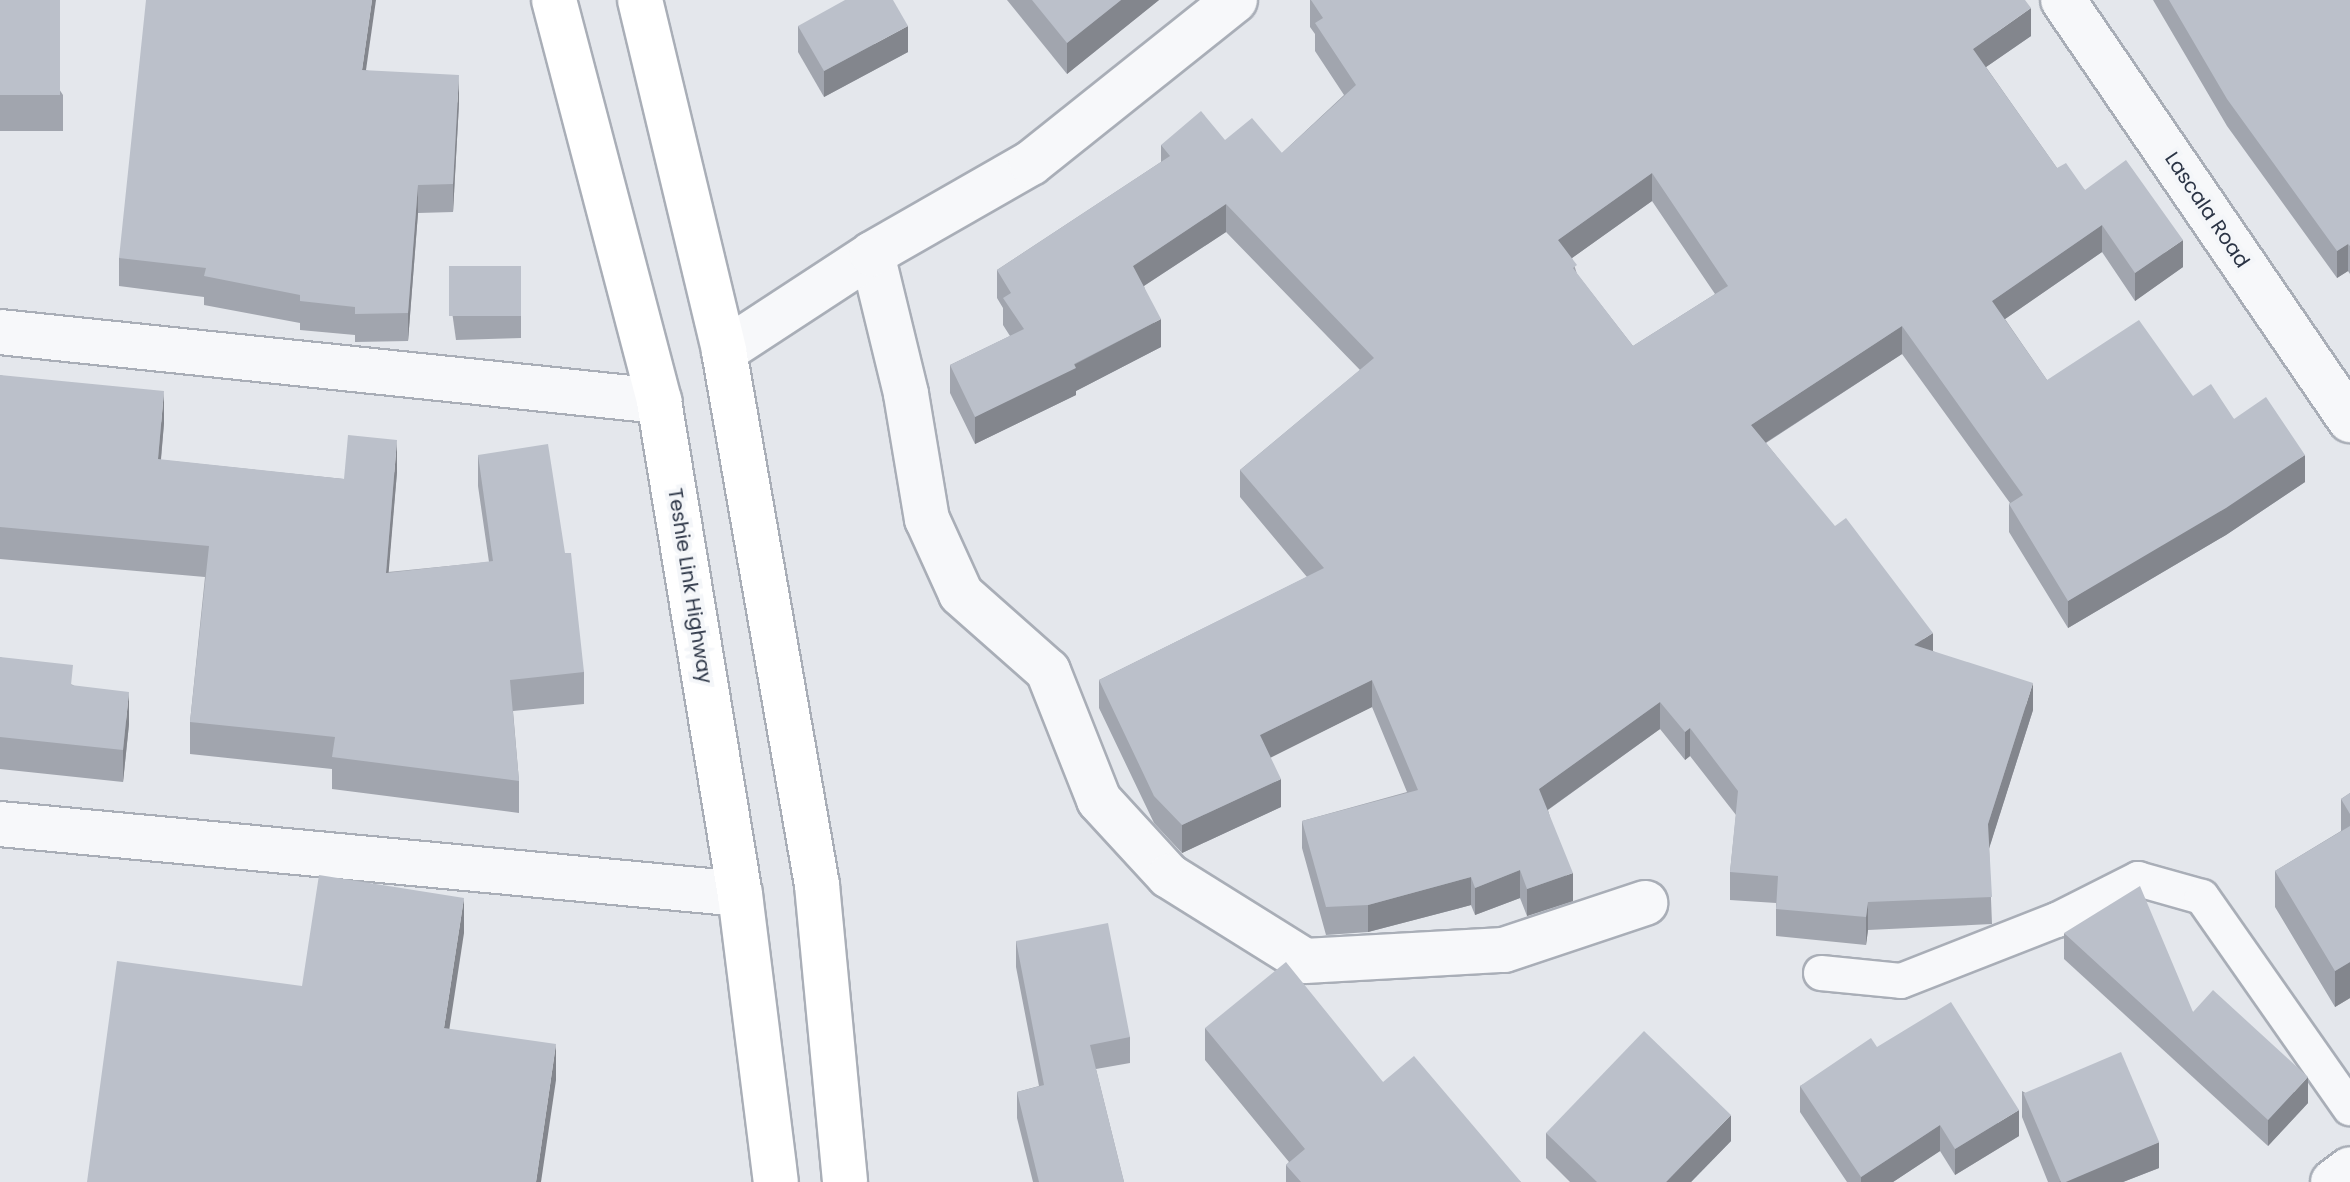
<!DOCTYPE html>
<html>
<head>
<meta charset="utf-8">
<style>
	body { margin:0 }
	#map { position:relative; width:2350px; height:1182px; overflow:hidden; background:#e4e7ec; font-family:Poppins,sans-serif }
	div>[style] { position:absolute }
	.roads { filter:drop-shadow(2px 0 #a9aeb7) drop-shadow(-2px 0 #a9aeb7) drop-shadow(0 2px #a9aeb7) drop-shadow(0 -2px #a9aeb7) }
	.service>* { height:34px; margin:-17px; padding:0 17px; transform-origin:17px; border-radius:17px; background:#f7f8fa }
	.minor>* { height:44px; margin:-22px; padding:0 22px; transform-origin:22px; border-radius:22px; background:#f7f8fa }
	.tertiary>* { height:44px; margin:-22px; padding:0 22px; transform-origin:22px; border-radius:22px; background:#f7f8fa }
	.secondary>* { height:44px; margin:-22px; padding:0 22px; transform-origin:22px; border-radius:22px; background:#fff }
	.wall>* { inset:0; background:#a1a5ae }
	.shaded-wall>* { inset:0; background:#83868d }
	.building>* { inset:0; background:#bbc0ca; transform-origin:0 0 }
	span { translate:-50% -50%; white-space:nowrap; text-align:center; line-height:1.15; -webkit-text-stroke:8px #f4f6f9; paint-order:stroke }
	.street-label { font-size:20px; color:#2b3445 }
</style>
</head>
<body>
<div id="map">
	<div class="roads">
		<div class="service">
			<div style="left:1821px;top:973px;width:80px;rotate:5.7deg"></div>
			<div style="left:1901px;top:981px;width:168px;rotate:-21.4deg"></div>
			<div style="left:2057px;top:920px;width:91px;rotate:-26.8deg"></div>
			<div style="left:2138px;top:879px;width:66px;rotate:15.7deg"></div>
			<div style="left:2202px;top:897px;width:258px;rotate:55deg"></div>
		</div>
		<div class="minor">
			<div style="left:872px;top:254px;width:144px;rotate:76.3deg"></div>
			<div style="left:906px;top:394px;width:127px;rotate:80.5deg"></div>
			<div style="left:927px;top:519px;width:82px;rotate:65.6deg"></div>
			<div style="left:961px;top:594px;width:116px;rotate:41.5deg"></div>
			<div style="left:1048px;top:671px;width:139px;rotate:68.4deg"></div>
			<div style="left:1099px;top:800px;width:103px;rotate:47.4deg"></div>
			<div style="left:1169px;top:876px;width:160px;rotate:32deg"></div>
			<div style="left:1305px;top:961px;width:199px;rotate:-3.2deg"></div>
			<div style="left:1504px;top:950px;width:149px;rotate:-18.4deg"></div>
			<div style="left:0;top:332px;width:663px;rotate:5.98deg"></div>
			<div style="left:724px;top:351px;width:177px;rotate:-33.2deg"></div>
			<div style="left:872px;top:254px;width:183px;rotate:-29.8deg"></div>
			<div style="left:1031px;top:163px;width:261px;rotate:-38.6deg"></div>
			<div style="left:0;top:824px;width:743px;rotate:5.4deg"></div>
			<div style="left:2333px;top:1182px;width:21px;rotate:-37deg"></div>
		</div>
		<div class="tertiary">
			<div style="left:2063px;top:0;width:509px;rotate:55.65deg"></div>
		</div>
		<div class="secondary">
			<div style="left:554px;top:0;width:415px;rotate:75.3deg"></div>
			<div style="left:659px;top:401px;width:500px;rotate:80.7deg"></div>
			<div style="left:740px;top:894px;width:290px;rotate:82.9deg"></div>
			<div style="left:640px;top:0;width:361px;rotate:76.5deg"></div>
			<div style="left:724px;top:351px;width:542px;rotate:80.12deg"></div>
			<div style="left:817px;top:885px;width:298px;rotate:84.6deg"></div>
		</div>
	</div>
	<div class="wall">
		<div style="clip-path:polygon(0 0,63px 95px,63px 131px,0 131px)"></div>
		<div style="clip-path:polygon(1007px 0,1159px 0,1067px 74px)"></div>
		<div style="clip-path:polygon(evenodd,1310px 0,2031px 36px,1986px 67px,2057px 168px,2183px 267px,2135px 301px,2102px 252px,2005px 319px,2047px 380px,2193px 396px,2234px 419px,2305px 482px,2226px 535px,2068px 628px,2009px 532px,2009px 504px,2010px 503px,1902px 354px,1766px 443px,1933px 651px,2033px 710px,1989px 848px,1992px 924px,1868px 930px,1866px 945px,1776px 936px,1776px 903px,1730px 900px,1730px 872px,1736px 815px,1690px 756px,1685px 760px,1660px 729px,1548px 810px,1573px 901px,1527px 916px,1520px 898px,1475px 915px,1471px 905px,1368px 932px,1326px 935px,1302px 848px,1302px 821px,1407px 792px,1372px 707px,1270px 757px,1281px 807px,1182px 853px,1154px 823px,1099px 708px,1099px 680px,1307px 577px,1240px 497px,1240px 470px,1360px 370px,1226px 232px,1144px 286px,1161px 347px,1076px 391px,1076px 395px,975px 444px,950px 393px,950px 365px,1010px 336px,1003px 325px,1003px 308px,997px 298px,997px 270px,1161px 162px,1161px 145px,1225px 140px,1282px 153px,1344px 95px,1315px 51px,1315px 34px,1310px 27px,1310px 0,1652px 201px,1715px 294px,1633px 346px,1577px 274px,1572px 258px,1652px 201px)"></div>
		<div style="clip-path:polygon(2153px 0,2350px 0,2350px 274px,2348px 271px,2337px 278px,2227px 126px)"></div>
		<div style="clip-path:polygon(798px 26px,908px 52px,824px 97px,798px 52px)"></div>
		<div style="clip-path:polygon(366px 70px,459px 103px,453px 212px,418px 213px,408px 341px,355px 342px,355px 335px,300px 330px,300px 323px,204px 305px,204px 297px,119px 286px,119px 258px)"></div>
		<div style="clip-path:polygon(521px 266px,521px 338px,456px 340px,449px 290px,449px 268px)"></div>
		<div style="clip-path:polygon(0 375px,164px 423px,161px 460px,344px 479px,397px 472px,388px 572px,489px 562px,478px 486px,478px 455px,584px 672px,584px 704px,513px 711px,519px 781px,519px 813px,332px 789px,332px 769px,190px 754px,190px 722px,205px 577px,0 559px)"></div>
		<div style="clip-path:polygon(0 657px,73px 685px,129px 724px,123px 782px,0 769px)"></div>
		<div style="clip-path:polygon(2350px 793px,2350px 998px,2335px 1007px,2275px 907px,2275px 871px,2341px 831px,2341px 799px)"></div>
		<div style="clip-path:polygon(2064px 933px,2193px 1012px,2308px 1103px,2268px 1146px,2064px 959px)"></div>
		<div style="clip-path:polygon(1016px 941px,1130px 1037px,1130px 1063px,1096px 1069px,1124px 1182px,1033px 1182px,1017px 1118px,1017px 1092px,1039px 1086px,1016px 967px)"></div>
		<div style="clip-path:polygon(1205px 1028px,1383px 1082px,1521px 1182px,1286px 1182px,1286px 1165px,1289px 1162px,1205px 1060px)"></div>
		<div style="clip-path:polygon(1877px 1047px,2019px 1136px,1955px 1175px,1940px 1151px,1893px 1182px,1847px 1182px,1800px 1112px,1800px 1086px)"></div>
		<div style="clip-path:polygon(2022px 1091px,2159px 1168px,2123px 1182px,2048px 1182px,2022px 1117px)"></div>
		<div style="clip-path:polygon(1546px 1133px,1731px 1141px,1691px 1182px,1570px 1182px,1546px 1158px)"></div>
	</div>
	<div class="shaded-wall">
		<div style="clip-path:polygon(372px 0,376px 0,362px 98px,362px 70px)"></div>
		<div style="clip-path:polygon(1121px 0,1159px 0,1067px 74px,1067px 43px)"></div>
		<div style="clip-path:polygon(2031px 8px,2031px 36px,1973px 76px,1973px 49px)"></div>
		<div style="clip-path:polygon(908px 26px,908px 52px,824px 97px,824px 71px)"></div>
		<div style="clip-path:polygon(459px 75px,459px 103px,453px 212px,453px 184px)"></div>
		<div style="clip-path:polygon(1652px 173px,1652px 201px,1558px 268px,1558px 240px)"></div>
		<div style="clip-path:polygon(418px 185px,418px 213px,408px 341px,408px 313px)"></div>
		<div style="clip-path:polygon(1226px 204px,1226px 232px,1133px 293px,1133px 266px)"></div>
		<div style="clip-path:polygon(2102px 225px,2102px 252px,1992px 328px,1992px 301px)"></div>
		<div style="clip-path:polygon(2183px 240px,2183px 267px,2135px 301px,2135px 273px)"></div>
		<div style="clip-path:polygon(2348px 244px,2348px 271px,2337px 278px,2337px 251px)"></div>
		<div style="clip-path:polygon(1161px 319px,1161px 347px,1076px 391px,1076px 395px,975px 444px,975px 417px)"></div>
		<div style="clip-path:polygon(1902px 326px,1902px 354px,1751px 452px,1751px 425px)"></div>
		<div style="clip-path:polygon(164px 391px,164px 423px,158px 491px,158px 459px)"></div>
		<div style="clip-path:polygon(397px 440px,397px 472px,386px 604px,386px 573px)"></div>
		<div style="clip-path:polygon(2305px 455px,2305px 482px,2226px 535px,2068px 628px,2068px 601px)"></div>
		<div style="clip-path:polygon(1933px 633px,1933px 660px,1914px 645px)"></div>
		<div style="clip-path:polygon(1372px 680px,1372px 707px,1260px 763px,1260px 735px)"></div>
		<div style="clip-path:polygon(2033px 683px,2033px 710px,1988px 852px,1988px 824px)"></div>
		<div style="clip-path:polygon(129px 692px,129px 724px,123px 782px,123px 750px)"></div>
		<div style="clip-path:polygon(1660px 702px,1660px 729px,1539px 816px,1539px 789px)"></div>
		<div style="clip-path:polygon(1690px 728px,1690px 756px,1685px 760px,1685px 732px)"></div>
		<div style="clip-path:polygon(1281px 779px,1281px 807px,1182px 853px,1182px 825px)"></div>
		<div style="clip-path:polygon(1520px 870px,1520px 898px,1475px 915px,1475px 888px)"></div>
		<div style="clip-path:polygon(1573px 873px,1573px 901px,1527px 916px,1527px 889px)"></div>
		<div style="clip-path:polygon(1471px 877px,1471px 905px,1368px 932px,1368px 905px)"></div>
		<div style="clip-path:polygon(464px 898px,464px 933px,444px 1064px,444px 1028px)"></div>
		<div style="clip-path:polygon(1868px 902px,1868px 930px,1866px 945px,1866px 917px)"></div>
		<div style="clip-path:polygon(2350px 962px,2350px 998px,2335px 1007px,2335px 971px)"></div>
		<div style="clip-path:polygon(556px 1044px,556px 1080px,541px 1182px,536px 1182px)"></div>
		<div style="clip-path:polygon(2308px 1077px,2308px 1103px,2268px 1146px,2268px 1120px)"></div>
		<div style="clip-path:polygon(2019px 1110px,2019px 1136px,1955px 1175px,1955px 1149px)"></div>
		<div style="clip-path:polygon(1731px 1115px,1731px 1141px,1691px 1182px,1666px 1182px)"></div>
		<div style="clip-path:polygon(1940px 1125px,1940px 1151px,1893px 1182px,1861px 1182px,1861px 1177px)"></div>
		<div style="clip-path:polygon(2159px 1142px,2159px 1168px,2123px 1182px,2059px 1182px)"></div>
	</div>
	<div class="building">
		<div style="left:0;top:0;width:60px;height:95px"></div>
		<div style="clip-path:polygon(146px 0,372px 0,362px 70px,459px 75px,453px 184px,418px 185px,408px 313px,355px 314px,355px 307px,300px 301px,300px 295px,204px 276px,206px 268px,119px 258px)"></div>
		<div style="clip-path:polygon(845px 0,893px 0,908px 26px,824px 71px,798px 26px)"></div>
		<div style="clip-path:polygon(1032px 0,1121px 0,1067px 43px)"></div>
		<div style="clip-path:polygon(evenodd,1311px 0,2025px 0,2031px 8px,1973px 49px,2057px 168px,2066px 163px,2085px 190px,2126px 160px,2183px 240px,2135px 273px,2102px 225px,1992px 301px,2047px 380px,2139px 320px,2193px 396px,2211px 384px,2234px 419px,2266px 397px,2305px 455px,2226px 508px,2068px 601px,2009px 504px,2023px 495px,1902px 326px,1751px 425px,1835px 526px,1846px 518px,1933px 633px,1914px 645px,2033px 683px,1988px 824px,1992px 897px,1868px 902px,1866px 917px,1776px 909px,1778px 876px,1730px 872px,1738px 791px,1690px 728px,1685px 732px,1660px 702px,1539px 789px,1573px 873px,1527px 889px,1520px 870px,1475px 888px,1471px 877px,1368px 905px,1326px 907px,1302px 821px,1418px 790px,1372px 680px,1260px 735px,1281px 779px,1182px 825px,1154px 796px,1099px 680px,1324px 568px,1240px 470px,1374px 358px,1226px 204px,1133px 266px,1161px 319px,1074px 364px,1076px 368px,975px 417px,950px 365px,1024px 329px,1003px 298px,1011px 293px,997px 270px,1170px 156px,1161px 145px,1201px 111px,1225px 140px,1252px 118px,1282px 153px,1356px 85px,1315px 23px,1323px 18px,1311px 0,1652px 173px,1728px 286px,1633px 346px,1573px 268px,1577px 265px,1558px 240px,1652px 173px)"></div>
		<div style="clip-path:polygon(2169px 0,2350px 0,2350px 246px,2348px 244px,2337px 251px,2227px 99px)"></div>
		<div style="left:521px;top:266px;width:50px;height:72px;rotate:90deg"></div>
		<div style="clip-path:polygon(0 375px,164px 391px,158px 459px,344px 479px,348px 435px,397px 440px,386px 573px,493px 561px,478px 455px,548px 444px,565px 553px,571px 553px,584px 672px,510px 680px,519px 781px,332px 757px,335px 737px,190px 722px,209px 546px,0 527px)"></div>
		<div style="clip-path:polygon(0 657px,73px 665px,71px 685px,129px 692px,123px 750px,0 737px)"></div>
		<div style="clip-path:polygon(2350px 793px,2350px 814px,2341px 799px)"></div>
		<div style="clip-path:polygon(2350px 826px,2350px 962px,2335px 971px,2275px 871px)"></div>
		<div style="clip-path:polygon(319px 875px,464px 898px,444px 1028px,556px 1044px,536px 1182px,87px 1182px,117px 961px,302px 986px)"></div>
		<div style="clip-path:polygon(2140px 886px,2193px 1012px,2213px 990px,2308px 1077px,2268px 1120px,2064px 933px)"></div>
		<div style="clip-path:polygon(1108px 923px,1130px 1037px,1090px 1045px,1124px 1182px,1039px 1182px,1017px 1092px,1044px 1085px,1016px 941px)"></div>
		<div style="clip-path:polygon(1286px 962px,1383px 1082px,1414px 1056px,1521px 1182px,1301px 1182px,1286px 1165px,1305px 1149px,1205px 1028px)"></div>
		<div style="clip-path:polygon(1951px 1002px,2019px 1110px,1955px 1149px,1940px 1125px,1861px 1177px,1800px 1086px,1871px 1038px,1877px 1047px)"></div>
		<div style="clip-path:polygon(1644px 1031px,1731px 1115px,1666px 1182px,1597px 1182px,1546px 1133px)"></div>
		<div style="left:2121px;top:1052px;width:98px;height:106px;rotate:67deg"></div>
	</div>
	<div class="street-label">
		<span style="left:2207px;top:210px;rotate:56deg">Lascala Road</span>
		<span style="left:690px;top:586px;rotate:81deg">Teshie Link Highway</span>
	</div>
</div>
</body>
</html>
